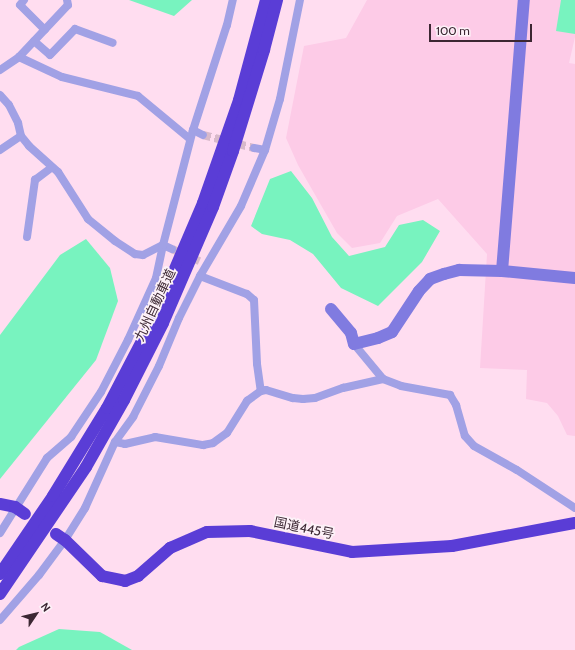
<!DOCTYPE html>
<html>
<head>
<meta charset="utf-8">
<style>
	body { margin:0 }
	#map { position:relative; width:575px; height:650px; overflow:hidden; background:#ffddf0; font-family:Cabin,"Noto Sans JP",sans-serif }
	div>[style] { position:absolute }
	.built>* { inset:0; background:#fdcbe7 }
	.green>* { inset:0; background:#78f3bf }
	.street-tunnel>* { height:8px; margin-top:-4px; transform-origin:0; background:repeating-linear-gradient(90deg,#d8b9ca 0 8px,transparent 0 12px) }
	.street>* { height:8px; margin:-4px; padding:0 4px; transform-origin:4px; border-radius:4px; background:#a1a1e5 }
	.secondary>* { height:12px; margin:-6px; padding:0 6px; transform-origin:6px; border-radius:6px; background:#807be0 }
	.highway>* { height:12px; margin:-6px; padding:0 6px; transform-origin:6px; border-radius:6px; background:#5a3dd6 }
	span { translate:-50% -50%; white-space:nowrap; text-align:center; line-height:1.15; -webkit-text-stroke:3.5px #fdf2f8; paint-order:stroke }
	.street-label { font-size:13px; color:#3c2733 }
	.north { position:absolute; left:16px; top:594px; width:40px; height:40px; -webkit-text-stroke:3px #fdf2f8; paint-order:stroke; rotate:55deg; font-size:11px; font-weight:700; line-height:16px; text-align:center; color:#3c2733 }
	.north::after { content:''; display:block; margin:auto; width:14px; height:18px; background:#3c2733; clip-path:polygon(50% 0,100% 100%,50% 72%,0 100%) }
	.scale { position:absolute; left:429px; top:24px; width:103px; height:18px; box-sizing:border-box; border:2px solid #3c2733; border-top:0; padding-left:5px; font-size:12px; line-height:14px; white-space:nowrap; color:#3c2733; -webkit-text-stroke:3px #fdf2f8; paint-order:stroke }
</style>
</head>
<body>
<div id="map">
	<div class="built">
		<div style="clip-path:polygon(367px 0,575px 0,575px 37px,569px 63px,575px 64px,575px 436px,567px 435px,558px 416px,547px 403px,526px 399px,527px 370px,480px 368px,487px 254px,438px 199px,397px 216px,380px 243px,352px 248px,337px 233px,298px 165px,286px 138px,304px 46px,346px 38px)"></div>
	</div>
	<div class="green">
		<div style="clip-path:polygon(129px 0,192px 0,174px 16px)"></div>
		<div style="clip-path:polygon(561px 0,575px 0,575px 34px,556px 31px)"></div>
		<div style="clip-path:polygon(291px 171px,312px 198px,332px 237px,349px 256px,385px 247px,399px 225px,423px 220px,440px 231px,422px 262px,378px 306px,341px 288px,313px 254px,290px 240px,262px 234px,251px 226px,270px 179px)"></div>
		<div style="clip-path:polygon(86px 239px,110px 268px,118px 301px,96px 360px,0 479px,0 335px,60px 255px)"></div>
		<div style="clip-path:polygon(59px 629px,100px 632px,132px 650px,16px 650px,19px 647px)"></div>
	</div>
	<div class="street-tunnel">
		<div style="left:203px;top:135px;width:53px;rotate:14.3deg"></div>
		<div style="left:172px;top:249px;width:30px;rotate:24deg"></div>
	</div>
	<div class="street">
		<div style="left:24px;top:0;width:6px;rotate:129deg"></div>
		<div style="left:20px;top:5px;width:35px;rotate:45deg"></div>
		<div style="left:34px;top:41px;width:21px;rotate:41deg"></div>
		<div style="left:50px;top:55px;width:36px;rotate:-46deg"></div>
		<div style="left:75px;top:29px;width:40px;rotate:20.2deg"></div>
		<div style="left:19px;top:57px;width:71px;rotate:-46.7deg"></div>
		<div style="left:68px;top:5px;width:5px;rotate:-101deg"></div>
		<div style="left:0;top:70px;width:23px;rotate:-34deg"></div>
		<div style="left:19px;top:57px;width:47px;rotate:24.9deg"></div>
		<div style="left:62px;top:77px;width:78px;rotate:14deg"></div>
		<div style="left:138px;top:96px;width:67px;rotate:39.6deg"></div>
		<div style="left:0;top:95px;width:13px;rotate:48deg"></div>
		<div style="left:9px;top:105px;width:20px;rotate:63deg"></div>
		<div style="left:18px;top:123px;width:13px;rotate:77deg"></div>
		<div style="left:21px;top:136px;width:13px;rotate:51deg"></div>
		<div style="left:29px;top:146px;width:39px;rotate:42deg"></div>
		<div style="left:58px;top:172px;width:56px;rotate:57.4deg"></div>
		<div style="left:88px;top:219px;width:35px;rotate:39deg"></div>
		<div style="left:115px;top:241px;width:24px;rotate:33deg"></div>
		<div style="left:135px;top:254px;width:8px;rotate:7deg"></div>
		<div style="left:143px;top:255px;width:22px;rotate:-27deg"></div>
		<div style="left:163px;top:245px;width:10px;rotate:24deg"></div>
		<div style="left:193px;top:130px;width:11px;rotate:27deg"></div>
		<div style="left:254px;top:148px;width:11px;rotate:10deg"></div>
		<div style="left:0;top:150px;width:25px;rotate:-34deg"></div>
		<div style="left:27px;top:237px;width:58px;rotate:-82deg"></div>
		<div style="left:35px;top:180px;width:21px;rotate:-37deg"></div>
		<div style="left:200px;top:276px;width:50px;rotate:21deg"></div>
		<div style="left:247px;top:294px;width:9px;rotate:41deg"></div>
		<div style="left:254px;top:300px;width:64px;rotate:87.3deg"></div>
		<div style="left:257px;top:364px;width:27px;rotate:82deg"></div>
		<div style="left:354px;top:344px;width:45px;rotate:50.4deg"></div>
		<div style="left:383px;top:379px;width:19px;rotate:21deg"></div>
		<div style="left:401px;top:386px;width:50px;rotate:10.4deg"></div>
		<div style="left:450px;top:395px;width:12px;rotate:59deg"></div>
		<div style="left:456px;top:405px;width:32px;rotate:74deg"></div>
		<div style="left:465px;top:436px;width:13px;rotate:48deg"></div>
		<div style="left:474px;top:446px;width:49px;rotate:29.2deg"></div>
		<div style="left:517px;top:470px;width:69px;rotate:33.2deg"></div>
		<div style="left:115px;top:442px;width:10px;rotate:11deg"></div>
		<div style="left:125px;top:444px;width:31px;rotate:-13deg"></div>
		<div style="left:155px;top:437px;width:49px;rotate:9.5deg"></div>
		<div style="left:203px;top:445px;width:10px;rotate:-11deg"></div>
		<div style="left:213px;top:443px;width:17px;rotate:-36deg"></div>
		<div style="left:227px;top:433px;width:38px;rotate:-58deg"></div>
		<div style="left:247px;top:401px;width:17px;rotate:-36deg"></div>
		<div style="left:261px;top:391px;width:5px;rotate:-11deg"></div>
		<div style="left:266px;top:390px;width:28px;rotate:17deg"></div>
		<div style="left:293px;top:398px;width:10px;rotate:6deg"></div>
		<div style="left:303px;top:399px;width:12px;rotate:-5deg"></div>
		<div style="left:315px;top:398px;width:30px;rotate:-20deg"></div>
		<div style="left:343px;top:388px;width:41px;rotate:-12.7deg"></div>
		<div style="left:0;top:533px;width:89px;rotate:-57.9deg"></div>
		<div style="left:47px;top:458px;width:32px;rotate:-41deg"></div>
		<div style="left:71px;top:437px;width:54px;rotate:-56.3deg"></div>
		<div style="left:101px;top:392px;width:59px;rotate:-62.6deg"></div>
		<div style="left:128px;top:340px;width:68px;rotate:-65.7deg"></div>
		<div style="left:156px;top:278px;width:34px;rotate:-78deg"></div>
		<div style="left:163px;top:245px;width:119px;rotate:-75.4deg"></div>
		<div style="left:193px;top:130px;width:110px;rotate:-72.1deg"></div>
		<div style="left:227px;top:25px;width:26px;rotate:-77deg"></div>
		<div style="left:0;top:620px;width:60px;rotate:-49.1deg"></div>
		<div style="left:39px;top:575px;width:44px;rotate:-53.4deg"></div>
		<div style="left:65px;top:540px;width:38px;rotate:-58deg"></div>
		<div style="left:85px;top:508px;width:72px;rotate:-65.6deg"></div>
		<div style="left:115px;top:442px;width:31px;rotate:-54deg"></div>
		<div style="left:133px;top:417px;width:57px;rotate:-63deg"></div>
		<div style="left:159px;top:366px;width:52px;rotate:-67.4deg"></div>
		<div style="left:179px;top:318px;width:47px;rotate:-63.4deg"></div>
		<div style="left:200px;top:276px;width:81px;rotate:-59.6deg"></div>
		<div style="left:241px;top:206px;width:61px;rotate:-66.8deg"></div>
		<div style="left:265px;top:150px;width:53px;rotate:-73.6deg"></div>
		<div style="left:280px;top:99px;width:101px;rotate:-78.6deg"></div>
	</div>
	<div class="secondary">
		<div style="left:502px;top:271px;width:272px;rotate:-85.4deg"></div>
		<div style="left:331px;top:309px;width:31px;rotate:50deg"></div>
		<div style="left:351px;top:333px;width:11px;rotate:75deg"></div>
		<div style="left:354px;top:344px;width:25px;rotate:-14deg"></div>
		<div style="left:378px;top:338px;width:15px;rotate:-23deg"></div>
		<div style="left:392px;top:332px;width:49px;rotate:-56.6deg"></div>
		<div style="left:419px;top:291px;width:16px;rotate:-47deg"></div>
		<div style="left:430px;top:279px;width:15px;rotate:-20deg"></div>
		<div style="left:444px;top:274px;width:16px;rotate:-15deg"></div>
		<div style="left:459px;top:270px;width:43px;rotate:1.3deg"></div>
		<div style="left:502px;top:271px;width:73px;rotate:5.5deg"></div>
	</div>
	<div class="highway">
		<div style="left:0;top:504px;width:15px;rotate:11deg"></div>
		<div style="left:15px;top:507px;width:12px;rotate:35deg"></div>
		<div style="left:56px;top:534px;width:11px;rotate:34deg"></div>
		<div style="left:65px;top:540px;width:52px;rotate:44.2deg"></div>
		<div style="left:102px;top:576px;width:24px;rotate:12deg"></div>
		<div style="left:125px;top:581px;width:14px;rotate:-21deg"></div>
		<div style="left:138px;top:576px;width:43px;rotate:-41.2deg"></div>
		<div style="left:170px;top:548px;width:40px;rotate:-23.4deg"></div>
		<div style="left:207px;top:532px;width:43px;rotate:-1.3deg"></div>
		<div style="left:250px;top:531px;width:104px;rotate:11.6deg"></div>
		<div style="left:352px;top:552px;width:100px;rotate:-3.4deg"></div>
		<div style="left:452px;top:546px;width:125px;rotate:-10.6deg"></div>
		<div style="left:0;top:574px;width:94px;rotate:-55.8deg"></div>
		<div style="left:53px;top:496px;width:103px;rotate:-58.5deg"></div>
		<div style="left:107px;top:408px;width:102px;rotate:-62.4deg"></div>
		<div style="left:154px;top:318px;width:125px;rotate:-66.9deg"></div>
		<div style="left:203px;top:203px;width:109px;rotate:-70.7deg"></div>
		<div style="left:239px;top:100px;width:104px;rotate:-74.9deg"></div>
		<div style="left:0;top:594px;width:153px;rotate:-55.9deg"></div>
		<div style="left:86px;top:467px;width:77px;rotate:-60.4deg"></div>
		<div style="left:124px;top:400px;width:86px;rotate:-63.1deg"></div>
		<div style="left:163px;top:323px;width:126px;rotate:-66.7deg"></div>
		<div style="left:213px;top:207px;width:59px;rotate:-70.3deg"></div>
		<div style="left:233px;top:151px;width:106px;rotate:-72.9deg"></div>
		<div style="left:264px;top:50px;width:52px;rotate:-75.4deg"></div>
	</div>
	<div class="street-label">
		<span style="left:155px;top:305px;rotate:-65deg">九州自動車道</span>
		<span style="left:304px;top:528px;rotate:12deg">国道445号</span>
	</div>
	<div class="north">N</div>
	<div class="scale">100 m</div>
</div>
</body>
</html>
